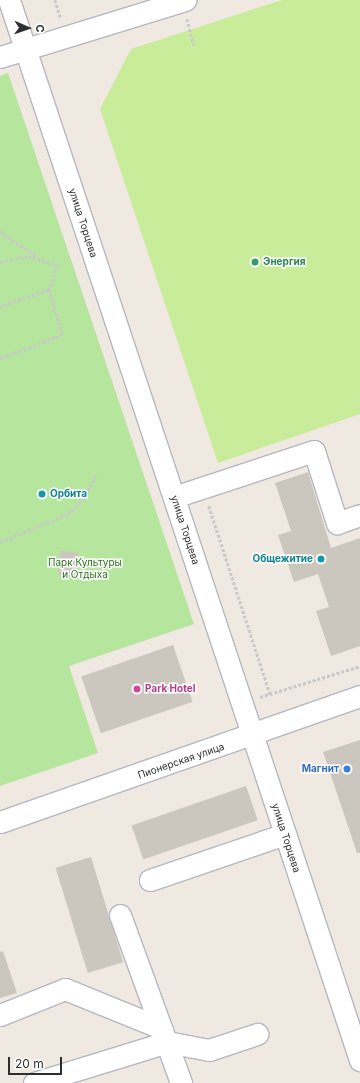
<!DOCTYPE html>
<html>
<head>
<meta charset="utf-8">
<style>
	body { margin:0 }
	#map { position:relative; width:360px; height:1083px; overflow:hidden; background:#efe9e1; font-family:Inter,sans-serif }
	div>[style] { position:absolute }
	.green>* { inset:0; background:#b6e59e }
	.pitch>* { inset:0; background:#c9ec9a }
	.building>* { inset:0; background:#cbc7bf; transform-origin:0 0 }
	.path>* { height:2.5px; margin-top:-1.25px; transform-origin:0; background:repeating-linear-gradient(90deg,#c9c9c9 0 3px,transparent 0 5px) }
	.roads { filter:drop-shadow(1px 0 #b4b7c1) drop-shadow(-1px 0 #b4b7c1) drop-shadow(0 1px #b4b7c1) drop-shadow(0 -1px #b4b7c1) }
	.minor>* { height:21px; margin:-10.5px; padding:0 10.5px; transform-origin:10.5px; border-radius:10.5px; background:#fff }
	.dots>* { width:11px; height:11px; translate:-50% -50%; box-sizing:border-box; border:2px solid #fff; border-radius:50% }
	span { translate:-50% -50%; white-space:nowrap; text-align:center; line-height:1.15; -webkit-text-stroke:3px #fff; paint-order:stroke }
	.street-label { font-size:10px; color:#2e2e2e }
	.leisure-label { font-size:10px; color:#27864d; font-weight:700 }
	.left { translate:0 -50%; text-align:left }
	.culture-label { font-size:10px; color:#0d838f; font-weight:700 }
	.right { translate:-100% -50%; text-align:right }
	.park-label { font-size:10px; color:#2c6e1b }
	.hotel-label { font-size:10px; color:#b23c85; font-weight:700 }
	.shop-label { font-size:10px; color:#366cbe; font-weight:700 }
	.north { position:absolute; left:8px; top:8px; width:40px; height:40px; -webkit-text-stroke:3px #fff; paint-order:stroke; rotate:92deg; font-size:11px; font-weight:700; line-height:16px; text-align:center; color:#2e2e2e }
	.north::after { content:''; display:block; margin:auto; width:14px; height:18px; background:#2e2e2e; clip-path:polygon(50% 0,100% 100%,50% 72%,0 100%) }
	.scale { position:absolute; left:8px; top:1057px; width:54px; height:18px; box-sizing:border-box; border:2px solid #2e2e2e; border-top:0; padding-left:5px; font-size:12px; line-height:14px; white-space:nowrap; color:#2e2e2e; -webkit-text-stroke:3px #fff; paint-order:stroke }
</style>
</head>
<body>
<div id="map">
	<div class="green">
		<div style="clip-path:polygon(8px 73px,194px 624px,69px 666px,98px 753px,0 786px,0 76px)"></div>
	</div>
	<div class="pitch">
		<div style="clip-path:polygon(282px 0,360px 0,360px 414px,218px 463px,100px 109px,131px 49px)"></div>
	</div>
	<div class="building">
		<div style="clip-path:polygon(308px 472px,331px 548px,360px 538px,360px 646px,331px 656px,316px 611px,329px 607px,318px 574px,294px 582px,278px 535px,291px 531px,275px 483px)"></div>
		<div style="left:60px;top:551px;width:19px;height:25px;rotate:3deg"></div>
		<div style="left:173px;top:645px;width:60px;height:97px;rotate:71deg"></div>
		<div style="clip-path:polygon(360px 740px,360px 853px,357px 853px,323px 752px)"></div>
		<div style="left:246px;top:786px;width:36px;height:121px;rotate:71deg"></div>
		<div style="left:91px;top:857px;width:110px;height:37px;rotate:73deg"></div>
		<div style="clip-path:polygon(3px 951px,17px 993px,0 998px,0 952px)"></div>
	</div>
	<div class="path">
		<div style="left:55px;top:0;width:19px;rotate:72deg"></div>
		<div style="left:187px;top:19px;width:27px;rotate:75deg"></div>
		<div style="left:0;top:231px;width:45px;rotate:35.1deg"></div>
		<div style="left:0;top:262px;width:29px;rotate:-12deg"></div>
		<div style="left:28px;top:256px;width:31px;rotate:17deg"></div>
		<div style="left:58px;top:265px;width:27px;rotate:110deg"></div>
		<div style="left:49px;top:290px;width:52px;rotate:160.9deg"></div>
		<div style="left:0;top:358px;width:66px;rotate:-20.4deg"></div>
		<div style="left:62px;top:335px;width:47px;rotate:-106.1deg"></div>
		<div style="left:209px;top:506px;width:198px;rotate:72deg"></div>
		<div style="left:0;top:542px;width:74px;rotate:-22.4deg"></div>
		<div style="left:68px;top:514px;width:21px;rotate:-43deg"></div>
		<div style="left:83px;top:500px;width:27px;rotate:-62deg"></div>
		<div style="left:260px;top:697px;width:105px;rotate:-17.2deg"></div>
	</div>
	<div class="roads">
		<div class="minor">
			<div style="left:9px;top:0;width:1117px;rotate:71.68deg"></div>
			<div style="left:0;top:57px;width:194px;rotate:-17.1deg"></div>
			<div style="left:174px;top:497px;width:147px;rotate:-18.2deg"></div>
			<div style="left:314px;top:451px;width:76px;rotate:72.3deg"></div>
			<div style="left:337px;top:523px;width:24px;rotate:-19deg"></div>
			<div style="left:0;top:822px;width:381px;rotate:-19.3deg"></div>
			<div style="left:150px;top:880px;width:143px;rotate:-18.8deg"></div>
			<div style="left:120px;top:915px;width:179px;rotate:70deg"></div>
			<div style="left:0;top:1015px;width:70px;rotate:-21.8deg"></div>
			<div style="left:65px;top:989px;width:104px;rotate:22.1deg"></div>
			<div style="left:34px;top:1083px;width:139px;rotate:-17.1deg"></div>
			<div style="left:167px;top:1042px;width:43px;rotate:10.8deg"></div>
			<div style="left:209px;top:1050px;width:51px;rotate:-18.4deg"></div>
		</div>
	</div>
	<div class="dots">
		<div style="left:255px;top:262px;background:#2e9e5b"></div>
		<div style="left:42px;top:494px;background:#0f9aa8"></div>
		<div style="left:321px;top:559px;background:#0f9aa8"></div>
		<div style="left:137px;top:689px;background:#d1479c"></div>
		<div style="left:347px;top:769px;background:#3f7fe0"></div>
	</div>
	<div class="street-label">
		<span style="left:83px;top:223px;rotate:72deg">улица Торцева</span>
		<span style="left:185px;top:530px;rotate:72deg">улица Торцева</span>
		<span style="left:181px;top:761px;rotate:-19deg">Пионерская улица</span>
		<span style="left:286px;top:838px;rotate:72deg">улица Торцева</span>
	</div>
	<div class="leisure-label">
		<span class="left" style="left:263px;top:262px">Энергия</span>
	</div>
	<div class="culture-label">
		<span class="left" style="left:50px;top:494px">Орбита</span>
		<span class="right" style="left:313px;top:559px">Общежитие</span>
	</div>
	<div class="park-label">
		<span style="left:85px;top:568px">Парк Культуры<br>и Отдыха</span>
	</div>
	<div class="hotel-label">
		<span class="left" style="left:145px;top:689px">Park Hotel</span>
	</div>
	<div class="shop-label">
		<span class="right" style="left:339px;top:769px">Магнит</span>
	</div>
	<div class="north">С</div>
	<div class="scale">20 m</div>
</div>
</body>
</html>
